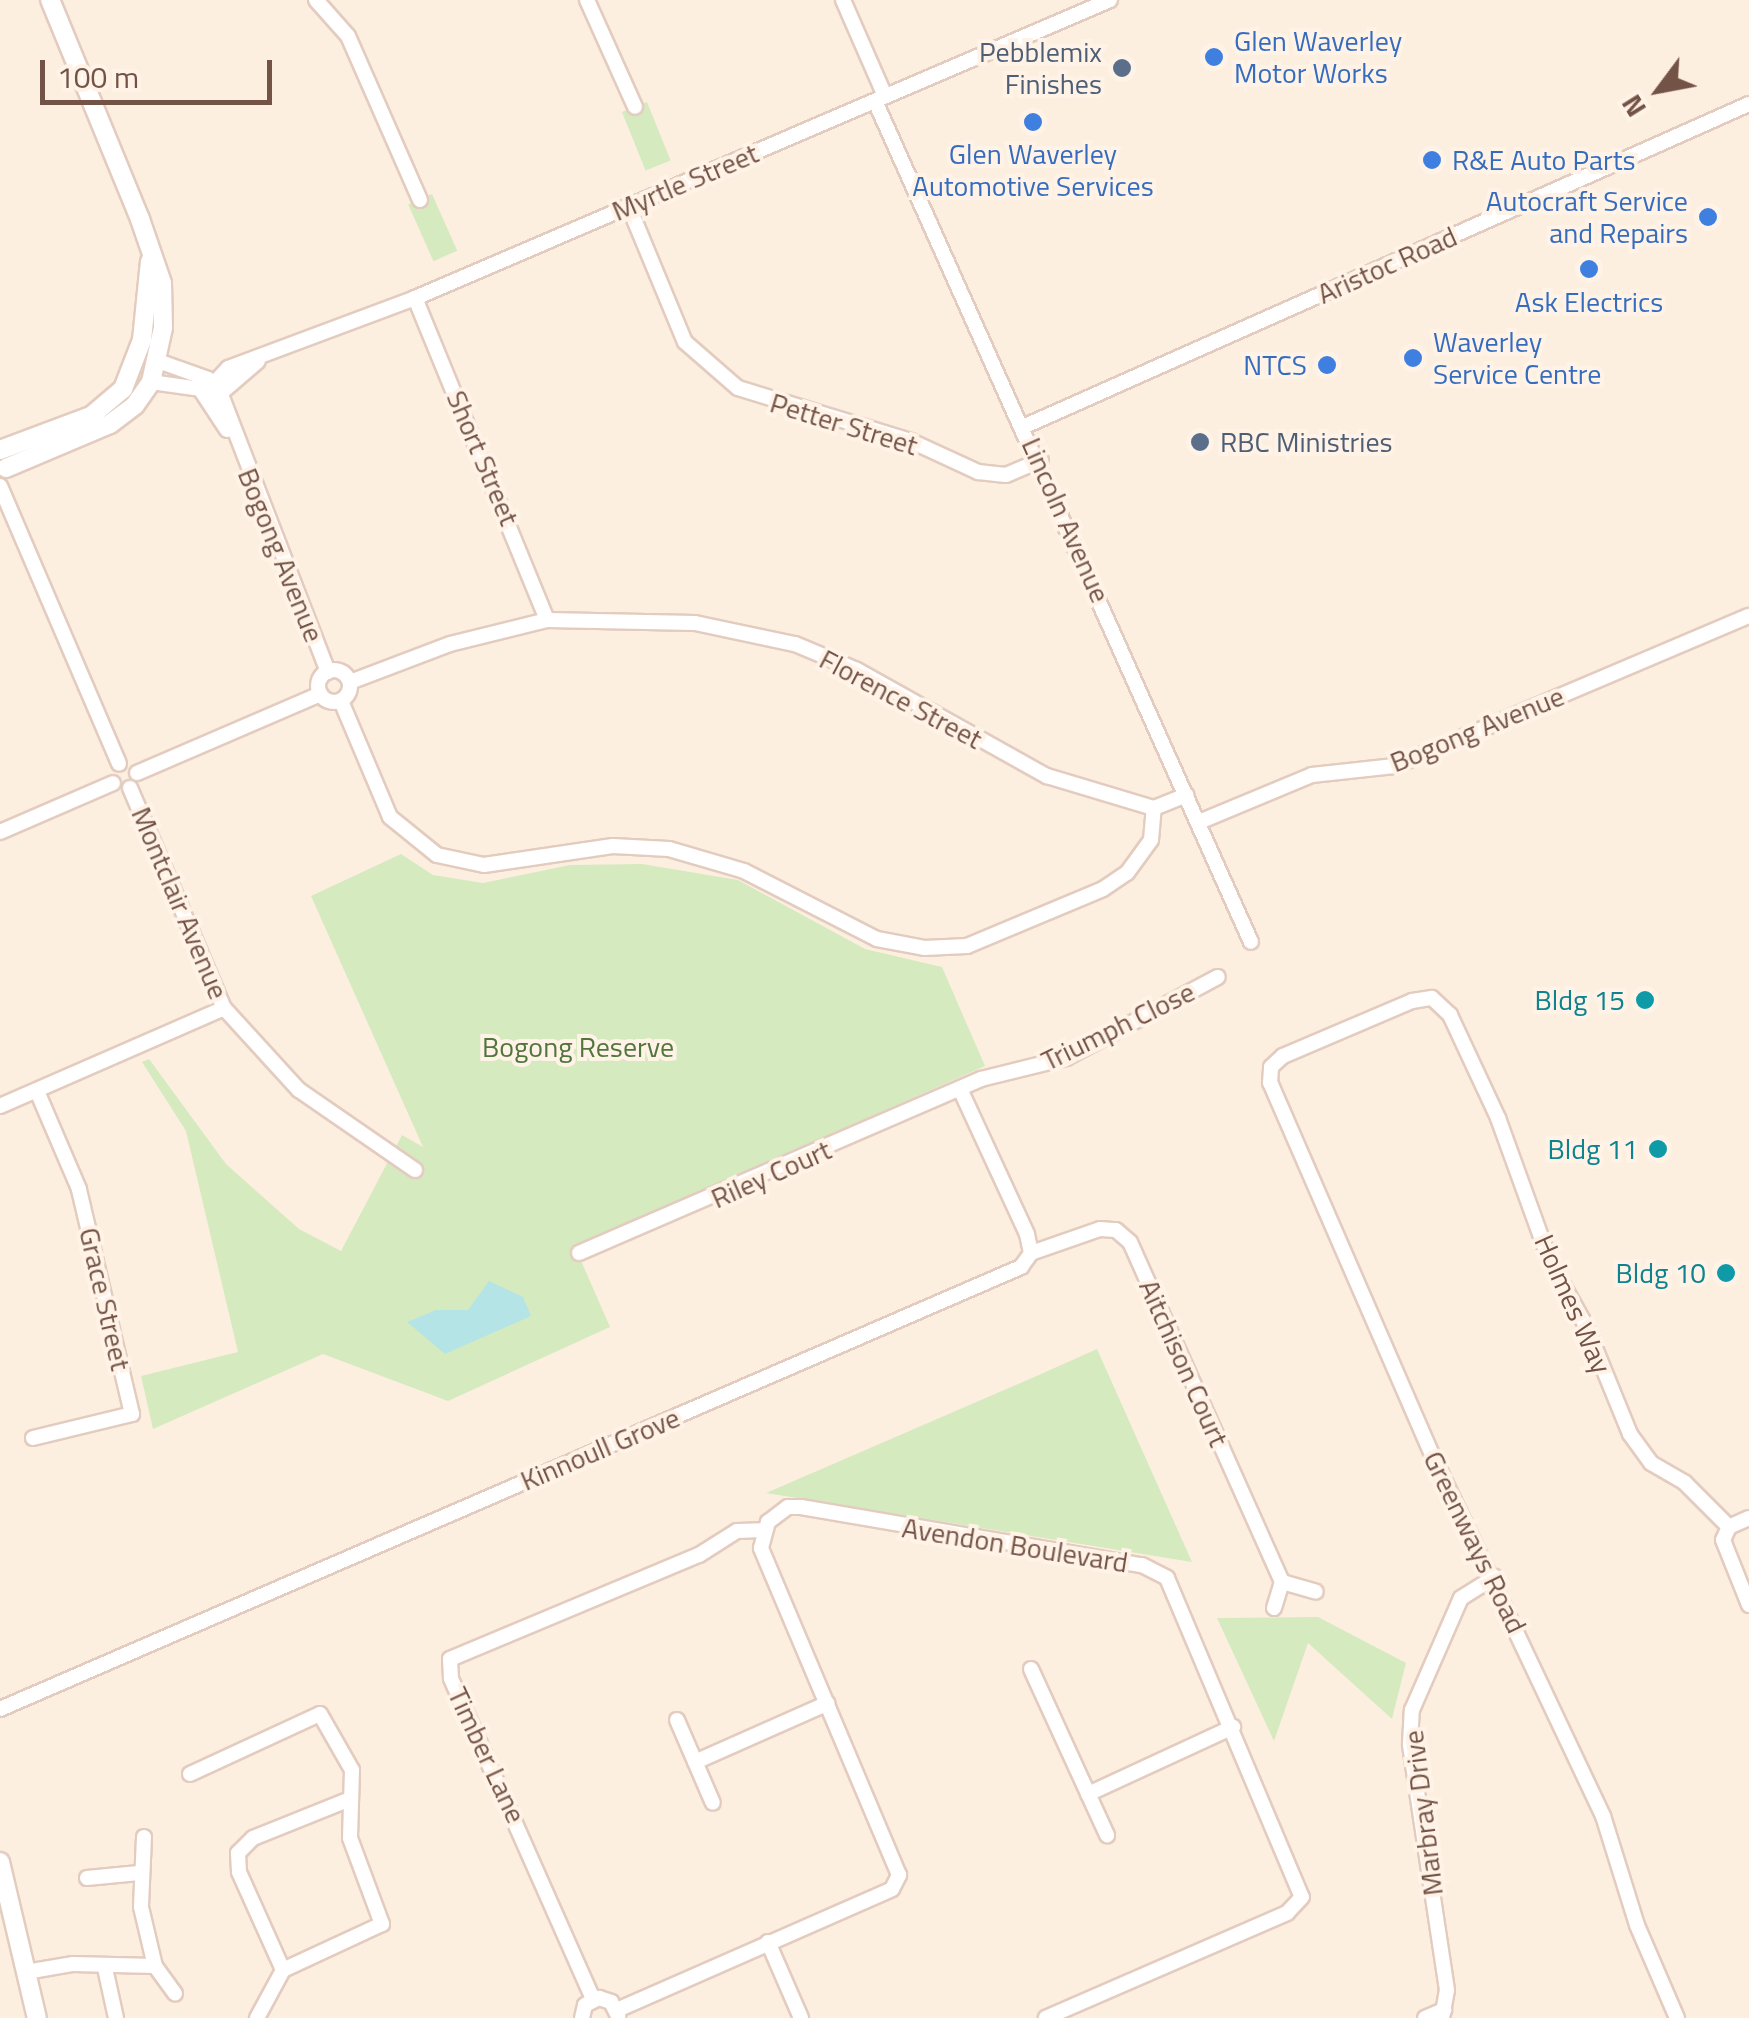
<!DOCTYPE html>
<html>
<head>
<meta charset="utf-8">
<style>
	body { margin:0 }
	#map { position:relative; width:1749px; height:2018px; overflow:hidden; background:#fdefe0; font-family:"Titillium Web",sans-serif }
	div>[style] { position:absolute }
	.green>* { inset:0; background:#d5eabf; transform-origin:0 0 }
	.water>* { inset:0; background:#b5e4e7 }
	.roads { filter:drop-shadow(2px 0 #e3ccbf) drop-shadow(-2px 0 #e3ccbf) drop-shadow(0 2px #e3ccbf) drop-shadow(0 -2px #e3ccbf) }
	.minor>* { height:14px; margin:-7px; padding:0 7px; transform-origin:7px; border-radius:7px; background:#fff }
	.minor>.ring { margin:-7px; padding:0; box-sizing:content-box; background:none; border:14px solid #fff; border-radius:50% }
	.tertiary>* { height:18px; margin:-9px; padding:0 9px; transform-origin:9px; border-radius:9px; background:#fff }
	.dots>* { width:28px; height:28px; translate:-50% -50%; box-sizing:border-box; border:5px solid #fff3e7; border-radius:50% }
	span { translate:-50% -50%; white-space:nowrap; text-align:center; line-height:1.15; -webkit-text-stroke:8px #fff3e7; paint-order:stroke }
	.shop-label { font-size:28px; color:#366cbe }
	.left { translate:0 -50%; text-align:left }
	.right { translate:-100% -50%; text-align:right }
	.service-label { font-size:28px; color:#4e5e75 }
	.street-label { font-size:28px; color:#745347 }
	.culture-label { font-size:28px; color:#0d838f }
	.park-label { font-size:28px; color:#52753c }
	.north { position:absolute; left:1609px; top:40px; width:100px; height:100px; -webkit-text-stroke:8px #fff3e7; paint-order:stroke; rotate:238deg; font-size:28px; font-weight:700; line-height:40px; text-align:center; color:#745347 }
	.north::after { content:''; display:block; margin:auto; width:35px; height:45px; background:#745347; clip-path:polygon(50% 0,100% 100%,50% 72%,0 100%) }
	.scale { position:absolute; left:40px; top:60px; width:232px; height:45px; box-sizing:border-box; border:5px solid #745347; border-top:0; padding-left:12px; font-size:30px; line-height:35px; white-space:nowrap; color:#745347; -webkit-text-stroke:8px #fff3e7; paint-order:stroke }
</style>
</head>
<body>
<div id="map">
	<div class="green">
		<div style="left:647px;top:102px;width:63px;height:27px;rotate:68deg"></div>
		<div style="left:432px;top:194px;width:62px;height:26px;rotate:66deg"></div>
		<div style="clip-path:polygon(401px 854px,433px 875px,483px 883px,570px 865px,642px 864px,738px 880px,865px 949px,942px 967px,985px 1066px,575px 1247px,610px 1327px,448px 1401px,323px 1354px,153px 1429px,141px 1376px,238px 1352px,186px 1131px,142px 1062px,149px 1059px,226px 1164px,299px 1229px,341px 1251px,402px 1135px,423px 1147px,311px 896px)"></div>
		<div style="clip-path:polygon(1097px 1349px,1192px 1562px,766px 1493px,1032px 1378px)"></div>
		<div style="clip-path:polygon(1318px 1617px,1406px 1663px,1392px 1719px,1308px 1643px,1274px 1741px,1217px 1618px)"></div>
	</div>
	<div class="water">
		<div style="clip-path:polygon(489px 1281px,523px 1297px,531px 1316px,445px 1354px,407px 1322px,436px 1310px,468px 1310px)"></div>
	</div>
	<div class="roads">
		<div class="minor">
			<div style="left:316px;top:0;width:48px;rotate:48.4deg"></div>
			<div style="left:348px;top:36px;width:179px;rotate:66.3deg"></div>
			<div style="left:587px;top:0;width:117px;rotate:65.8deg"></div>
			<div style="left:843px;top:0;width:105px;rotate:66.4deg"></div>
			<div style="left:875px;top:101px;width:921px;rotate:65.91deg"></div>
			<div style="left:629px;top:207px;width:146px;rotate:67.5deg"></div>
			<div style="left:685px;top:342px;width:70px;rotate:41deg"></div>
			<div style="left:738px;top:388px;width:183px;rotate:17.1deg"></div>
			<div style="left:913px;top:442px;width:72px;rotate:24.8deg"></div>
			<div style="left:978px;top:472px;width:28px;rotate:6deg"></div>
			<div style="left:1006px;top:475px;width:38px;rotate:-23deg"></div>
			<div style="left:415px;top:298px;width:348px;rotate:67.7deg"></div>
			<div style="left:158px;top:361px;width:53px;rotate:19.8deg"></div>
			<div style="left:208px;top:379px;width:18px;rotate:47deg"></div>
			<div style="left:220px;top:392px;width:300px;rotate:68.9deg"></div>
			<div style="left:151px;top:382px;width:49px;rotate:8.1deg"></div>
			<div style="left:200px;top:389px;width:49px;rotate:56.6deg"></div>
			<div style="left:205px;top:393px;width:34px;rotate:-47deg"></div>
			<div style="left:228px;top:368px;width:200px;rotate:-20.5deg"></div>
			<div style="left:415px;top:298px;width:756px;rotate:-23.21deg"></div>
			<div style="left:214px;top:399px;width:58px;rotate:-40.8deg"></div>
			<div style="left:1025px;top:426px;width:792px;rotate:-23.98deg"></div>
			<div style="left:0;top:486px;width:302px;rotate:66.8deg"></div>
			<div class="ring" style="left:318px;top:670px;width:18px;height:18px"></div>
			<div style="left:350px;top:682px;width:107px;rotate:-20.8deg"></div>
			<div style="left:450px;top:644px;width:100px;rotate:-13.9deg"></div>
			<div style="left:547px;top:620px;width:148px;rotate:1.2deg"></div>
			<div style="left:695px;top:623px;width:102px;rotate:11.9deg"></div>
			<div style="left:795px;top:644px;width:67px;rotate:22.8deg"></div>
			<div style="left:857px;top:670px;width:218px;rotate:29.2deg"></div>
			<div style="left:1047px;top:776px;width:112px;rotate:16.7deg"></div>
			<div style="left:341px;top:701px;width:126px;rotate:67.1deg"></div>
			<div style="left:390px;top:817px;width:60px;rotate:39deg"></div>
			<div style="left:437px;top:855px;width:48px;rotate:12deg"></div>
			<div style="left:484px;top:865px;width:130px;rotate:-8.4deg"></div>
			<div style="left:613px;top:846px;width:56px;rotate:3.1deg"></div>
			<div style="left:669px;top:849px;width:78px;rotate:16.3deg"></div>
			<div style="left:744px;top:871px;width:149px;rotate:27.1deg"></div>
			<div style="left:877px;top:939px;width:48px;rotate:10.8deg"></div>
			<div style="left:924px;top:948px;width:43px;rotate:-2.7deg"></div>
			<div style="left:967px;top:946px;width:147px;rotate:-22.7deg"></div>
			<div style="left:1103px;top:889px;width:29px;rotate:-34deg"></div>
			<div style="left:1127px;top:873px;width:41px;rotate:-54deg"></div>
			<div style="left:1151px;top:840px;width:32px;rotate:-85deg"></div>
			<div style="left:1154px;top:808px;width:35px;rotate:-22deg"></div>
			<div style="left:137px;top:773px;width:199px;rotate:-23.3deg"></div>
			<div style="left:130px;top:788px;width:239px;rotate:66.9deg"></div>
			<div style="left:224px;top:1008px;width:111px;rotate:47.6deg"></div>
			<div style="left:299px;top:1090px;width:141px;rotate:34.6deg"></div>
			<div style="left:1199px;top:822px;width:122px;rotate:-22.6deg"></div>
			<div style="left:1312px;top:775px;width:83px;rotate:-6.2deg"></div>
			<div style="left:1395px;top:766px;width:384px;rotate:-23deg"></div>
			<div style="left:0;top:832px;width:123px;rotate:-23.4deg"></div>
			<div style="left:0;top:1106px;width:244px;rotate:-23.6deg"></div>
			<div style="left:579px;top:1253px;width:438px;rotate:-23.4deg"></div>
			<div style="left:981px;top:1079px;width:88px;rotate:-13.9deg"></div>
			<div style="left:1066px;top:1058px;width:172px;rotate:-28.1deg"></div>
			<div style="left:1031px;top:1253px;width:73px;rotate:-19.2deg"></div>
			<div style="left:1100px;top:1229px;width:16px;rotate:4deg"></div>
			<div style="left:1116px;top:1230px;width:18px;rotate:41deg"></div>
			<div style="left:1130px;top:1242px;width:372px;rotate:65.9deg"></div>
			<div style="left:33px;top:1438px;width:102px;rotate:-13.6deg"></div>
			<div style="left:132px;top:1414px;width:231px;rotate:-103.3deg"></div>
			<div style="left:79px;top:1189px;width:107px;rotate:-113.2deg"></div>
			<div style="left:1749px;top:1518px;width:22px;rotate:156deg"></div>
			<div style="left:1729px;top:1527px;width:14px;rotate:115deg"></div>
			<div style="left:1723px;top:1540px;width:70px;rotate:68.2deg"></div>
			<div style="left:1274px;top:1608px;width:27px;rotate:-73deg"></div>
			<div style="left:1282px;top:1582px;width:35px;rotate:16deg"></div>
			<div style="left:1031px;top:1669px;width:183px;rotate:65.4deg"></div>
			<div style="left:0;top:1709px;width:1113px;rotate:-23.41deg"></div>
			<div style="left:1021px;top:1267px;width:17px;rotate:-54deg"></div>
			<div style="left:1031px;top:1253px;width:19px;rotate:-102deg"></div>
			<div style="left:1027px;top:1234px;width:160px;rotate:-114.8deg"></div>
			<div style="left:677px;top:1720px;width:90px;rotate:66.6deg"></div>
			<div style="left:695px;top:1762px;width:145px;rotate:-23.9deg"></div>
			<div style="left:190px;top:1774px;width:143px;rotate:-24.8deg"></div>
			<div style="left:320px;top:1714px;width:64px;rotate:60.3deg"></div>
			<div style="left:352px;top:1770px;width:68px;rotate:91.7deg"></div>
			<div style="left:350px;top:1838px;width:92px;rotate:69.6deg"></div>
			<div style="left:382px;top:1924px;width:109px;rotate:155.1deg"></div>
			<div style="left:283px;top:1970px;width:55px;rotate:118.4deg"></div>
			<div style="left:1088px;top:1794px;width:160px;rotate:-24.8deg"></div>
			<div style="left:144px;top:1837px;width:70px;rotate:92.5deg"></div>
			<div style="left:141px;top:1907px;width:61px;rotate:76.7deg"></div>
			<div style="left:155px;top:1966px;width:34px;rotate:54deg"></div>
			<div style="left:87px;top:1878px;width:52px;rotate:-5.5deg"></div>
			<div style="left:768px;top:1942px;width:83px;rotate:66.5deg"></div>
			<div style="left:105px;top:1968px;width:51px;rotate:77.6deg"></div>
			<div style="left:283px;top:1970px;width:107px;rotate:-114.2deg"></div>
			<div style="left:239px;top:1872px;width:19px;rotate:-93deg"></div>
			<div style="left:238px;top:1853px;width:21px;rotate:-45deg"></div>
			<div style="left:253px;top:1838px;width:102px;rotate:-21.8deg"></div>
			<div style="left:26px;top:1972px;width:48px;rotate:-9.7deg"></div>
			<div style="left:73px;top:1964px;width:82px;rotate:1.4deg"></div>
			<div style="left:593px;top:1999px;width:351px;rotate:-113.9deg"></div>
			<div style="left:451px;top:1678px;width:19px;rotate:-93deg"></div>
			<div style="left:450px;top:1659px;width:270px;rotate:-22.7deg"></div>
			<div style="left:699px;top:1555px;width:45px;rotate:-32.3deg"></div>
			<div style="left:737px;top:1531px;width:25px;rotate:-2deg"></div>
			<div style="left:617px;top:2010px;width:300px;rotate:-23.7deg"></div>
			<div style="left:892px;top:1889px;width:16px;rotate:-63deg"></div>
			<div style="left:899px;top:1875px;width:355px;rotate:-112.9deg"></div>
			<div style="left:761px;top:1548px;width:27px;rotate:-75deg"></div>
			<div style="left:768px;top:1522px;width:25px;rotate:-37deg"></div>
			<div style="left:788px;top:1507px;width:13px"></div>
			<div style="left:801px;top:1507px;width:346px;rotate:9.7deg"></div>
			<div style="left:1142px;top:1565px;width:28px;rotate:27deg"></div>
			<div style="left:1167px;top:1578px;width:346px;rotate:67.1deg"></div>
			<div style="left:1302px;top:1897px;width:22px;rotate:133deg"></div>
			<div style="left:1287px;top:1913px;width:263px;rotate:156.5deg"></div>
			<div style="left:582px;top:2018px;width:13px;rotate:-77deg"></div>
			<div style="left:585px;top:2005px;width:16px;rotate:-27deg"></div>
			<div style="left:599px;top:1998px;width:13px;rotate:18deg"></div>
			<div style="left:611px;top:2002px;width:16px;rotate:63deg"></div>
			<div style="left:1425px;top:2018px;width:21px;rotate:-23deg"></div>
			<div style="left:1442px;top:2018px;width:28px;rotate:-80deg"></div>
			<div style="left:1447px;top:1990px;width:249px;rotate:-98.6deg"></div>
			<div style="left:1410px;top:1744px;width:34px;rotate:-87deg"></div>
			<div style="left:1412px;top:1710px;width:122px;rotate:-66.4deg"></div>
			<div style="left:1461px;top:1598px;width:40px;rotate:-32deg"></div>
			<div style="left:1677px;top:2018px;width:101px;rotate:-113.3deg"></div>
			<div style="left:1637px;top:1925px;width:114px;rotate:-107.3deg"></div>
			<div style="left:1603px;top:1816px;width:397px;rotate:-115.3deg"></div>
			<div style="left:1433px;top:1457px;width:408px;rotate:-113.5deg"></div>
			<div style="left:1270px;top:1083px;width:16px;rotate:-86deg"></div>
			<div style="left:1271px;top:1067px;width:16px;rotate:-43deg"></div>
			<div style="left:1283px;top:1056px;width:140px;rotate:-23.1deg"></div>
			<div style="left:1412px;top:1001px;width:20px;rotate:-9deg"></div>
			<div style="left:1432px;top:998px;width:25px;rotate:43deg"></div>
			<div style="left:1450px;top:1015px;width:114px;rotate:65deg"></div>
			<div style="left:1498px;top:1118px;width:153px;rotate:70.1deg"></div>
			<div style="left:1550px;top:1262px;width:73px;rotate:60.6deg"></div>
			<div style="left:1586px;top:1326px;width:117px;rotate:67.8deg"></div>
			<div style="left:1630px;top:1434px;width:36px;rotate:54deg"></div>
			<div style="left:1651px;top:1463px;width:39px;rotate:30deg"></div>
			<div style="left:1685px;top:1483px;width:62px;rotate:45deg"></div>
		</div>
		<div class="tertiary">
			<div style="left:0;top:450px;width:97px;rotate:-20.5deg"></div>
			<div style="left:91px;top:416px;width:42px;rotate:-40.2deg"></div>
			<div style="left:123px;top:389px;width:53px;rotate:-68.8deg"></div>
			<div style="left:142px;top:340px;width:79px;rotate:-84.2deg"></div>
			<div style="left:6px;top:468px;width:113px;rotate:-22.9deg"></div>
			<div style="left:110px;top:424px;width:31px;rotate:-37deg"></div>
			<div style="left:135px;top:405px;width:28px;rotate:-55deg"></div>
			<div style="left:151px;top:382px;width:55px;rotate:-77.5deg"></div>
			<div style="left:163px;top:328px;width:45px;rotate:-91.3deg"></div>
			<div style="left:162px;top:283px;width:68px;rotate:-109deg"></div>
			<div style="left:140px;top:219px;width:237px;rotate:-112.3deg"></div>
			<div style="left:0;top:1862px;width:160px;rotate:76.7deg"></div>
		</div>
	</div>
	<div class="dots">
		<div style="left:1214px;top:57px;background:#3f7fe0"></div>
		<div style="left:1122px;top:68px;background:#5c6f8a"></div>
		<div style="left:1033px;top:122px;background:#3f7fe0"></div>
		<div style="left:1432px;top:160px;background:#3f7fe0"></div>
		<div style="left:1708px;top:217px;background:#3f7fe0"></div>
		<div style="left:1589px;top:269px;background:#3f7fe0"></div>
		<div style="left:1413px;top:358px;background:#3f7fe0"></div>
		<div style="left:1327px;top:365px;background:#3f7fe0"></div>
		<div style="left:1200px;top:442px;background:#5c6f8a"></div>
		<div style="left:1645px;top:1000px;background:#0f9aa8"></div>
		<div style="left:1658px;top:1149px;background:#0f9aa8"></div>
		<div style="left:1726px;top:1273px;background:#0f9aa8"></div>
	</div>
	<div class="shop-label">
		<span class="left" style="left:1234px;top:57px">Glen Waverley<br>Motor Works</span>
		<span style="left:1033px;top:170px">Glen Waverley<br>Automotive Services</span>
		<span class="left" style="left:1452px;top:160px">R&amp;E Auto Parts</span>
		<span class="right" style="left:1688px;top:217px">Autocraft Service<br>and Repairs</span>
		<span style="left:1589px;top:302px">Ask Electrics</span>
		<span class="left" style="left:1433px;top:358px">Waverley<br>Service Centre</span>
		<span class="right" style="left:1307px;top:365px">NTCS</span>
	</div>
	<div class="service-label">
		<span class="right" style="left:1102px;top:68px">Pebblemix<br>Finishes</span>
		<span class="left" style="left:1220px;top:442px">RBC Ministries</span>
	</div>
	<div class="street-label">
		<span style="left:685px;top:182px;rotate:-23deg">Myrtle Street</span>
		<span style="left:1387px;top:265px;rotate:-24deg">Aristoc Road</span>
		<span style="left:844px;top:424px;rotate:17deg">Petter Street</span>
		<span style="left:483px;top:458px;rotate:67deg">Short Street</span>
		<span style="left:1066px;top:520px;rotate:66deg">Lincoln Avenue</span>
		<span style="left:281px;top:555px;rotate:68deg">Bogong Avenue</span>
		<span style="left:901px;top:699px;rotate:28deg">Florence Street</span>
		<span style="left:1477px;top:729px;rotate:-22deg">Bogong Avenue</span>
		<span style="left:180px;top:903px;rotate:67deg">Montclair Avenue</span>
		<span style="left:1118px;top:1026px;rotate:-26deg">Triumph Close</span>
		<span style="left:771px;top:1174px;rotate:-24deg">Riley Court</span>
		<span style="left:105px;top:1299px;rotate:77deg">Grace Street</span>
		<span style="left:1573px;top:1304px;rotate:66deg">Holmes Way</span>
		<span style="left:1184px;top:1363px;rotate:66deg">Aitchison Court</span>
		<span style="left:600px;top:1449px;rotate:-23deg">Kinnoull Grove</span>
		<span style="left:1475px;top:1542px;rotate:64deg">Greenways Road</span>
		<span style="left:1015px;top:1545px;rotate:9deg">Avendon Boulevard</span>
		<span style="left:487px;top:1755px;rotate:65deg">Timber Lane</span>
		<span style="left:1423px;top:1813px;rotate:-97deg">Marbray Drive</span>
	</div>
	<div class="culture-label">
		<span class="right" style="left:1625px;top:1000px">Bldg 15</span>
		<span class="right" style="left:1638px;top:1149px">Bldg 11</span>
		<span class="right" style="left:1706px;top:1273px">Bldg 10</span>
	</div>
	<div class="park-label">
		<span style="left:578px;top:1047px">Bogong Reserve</span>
	</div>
	<div class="north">N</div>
	<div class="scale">100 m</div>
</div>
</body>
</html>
